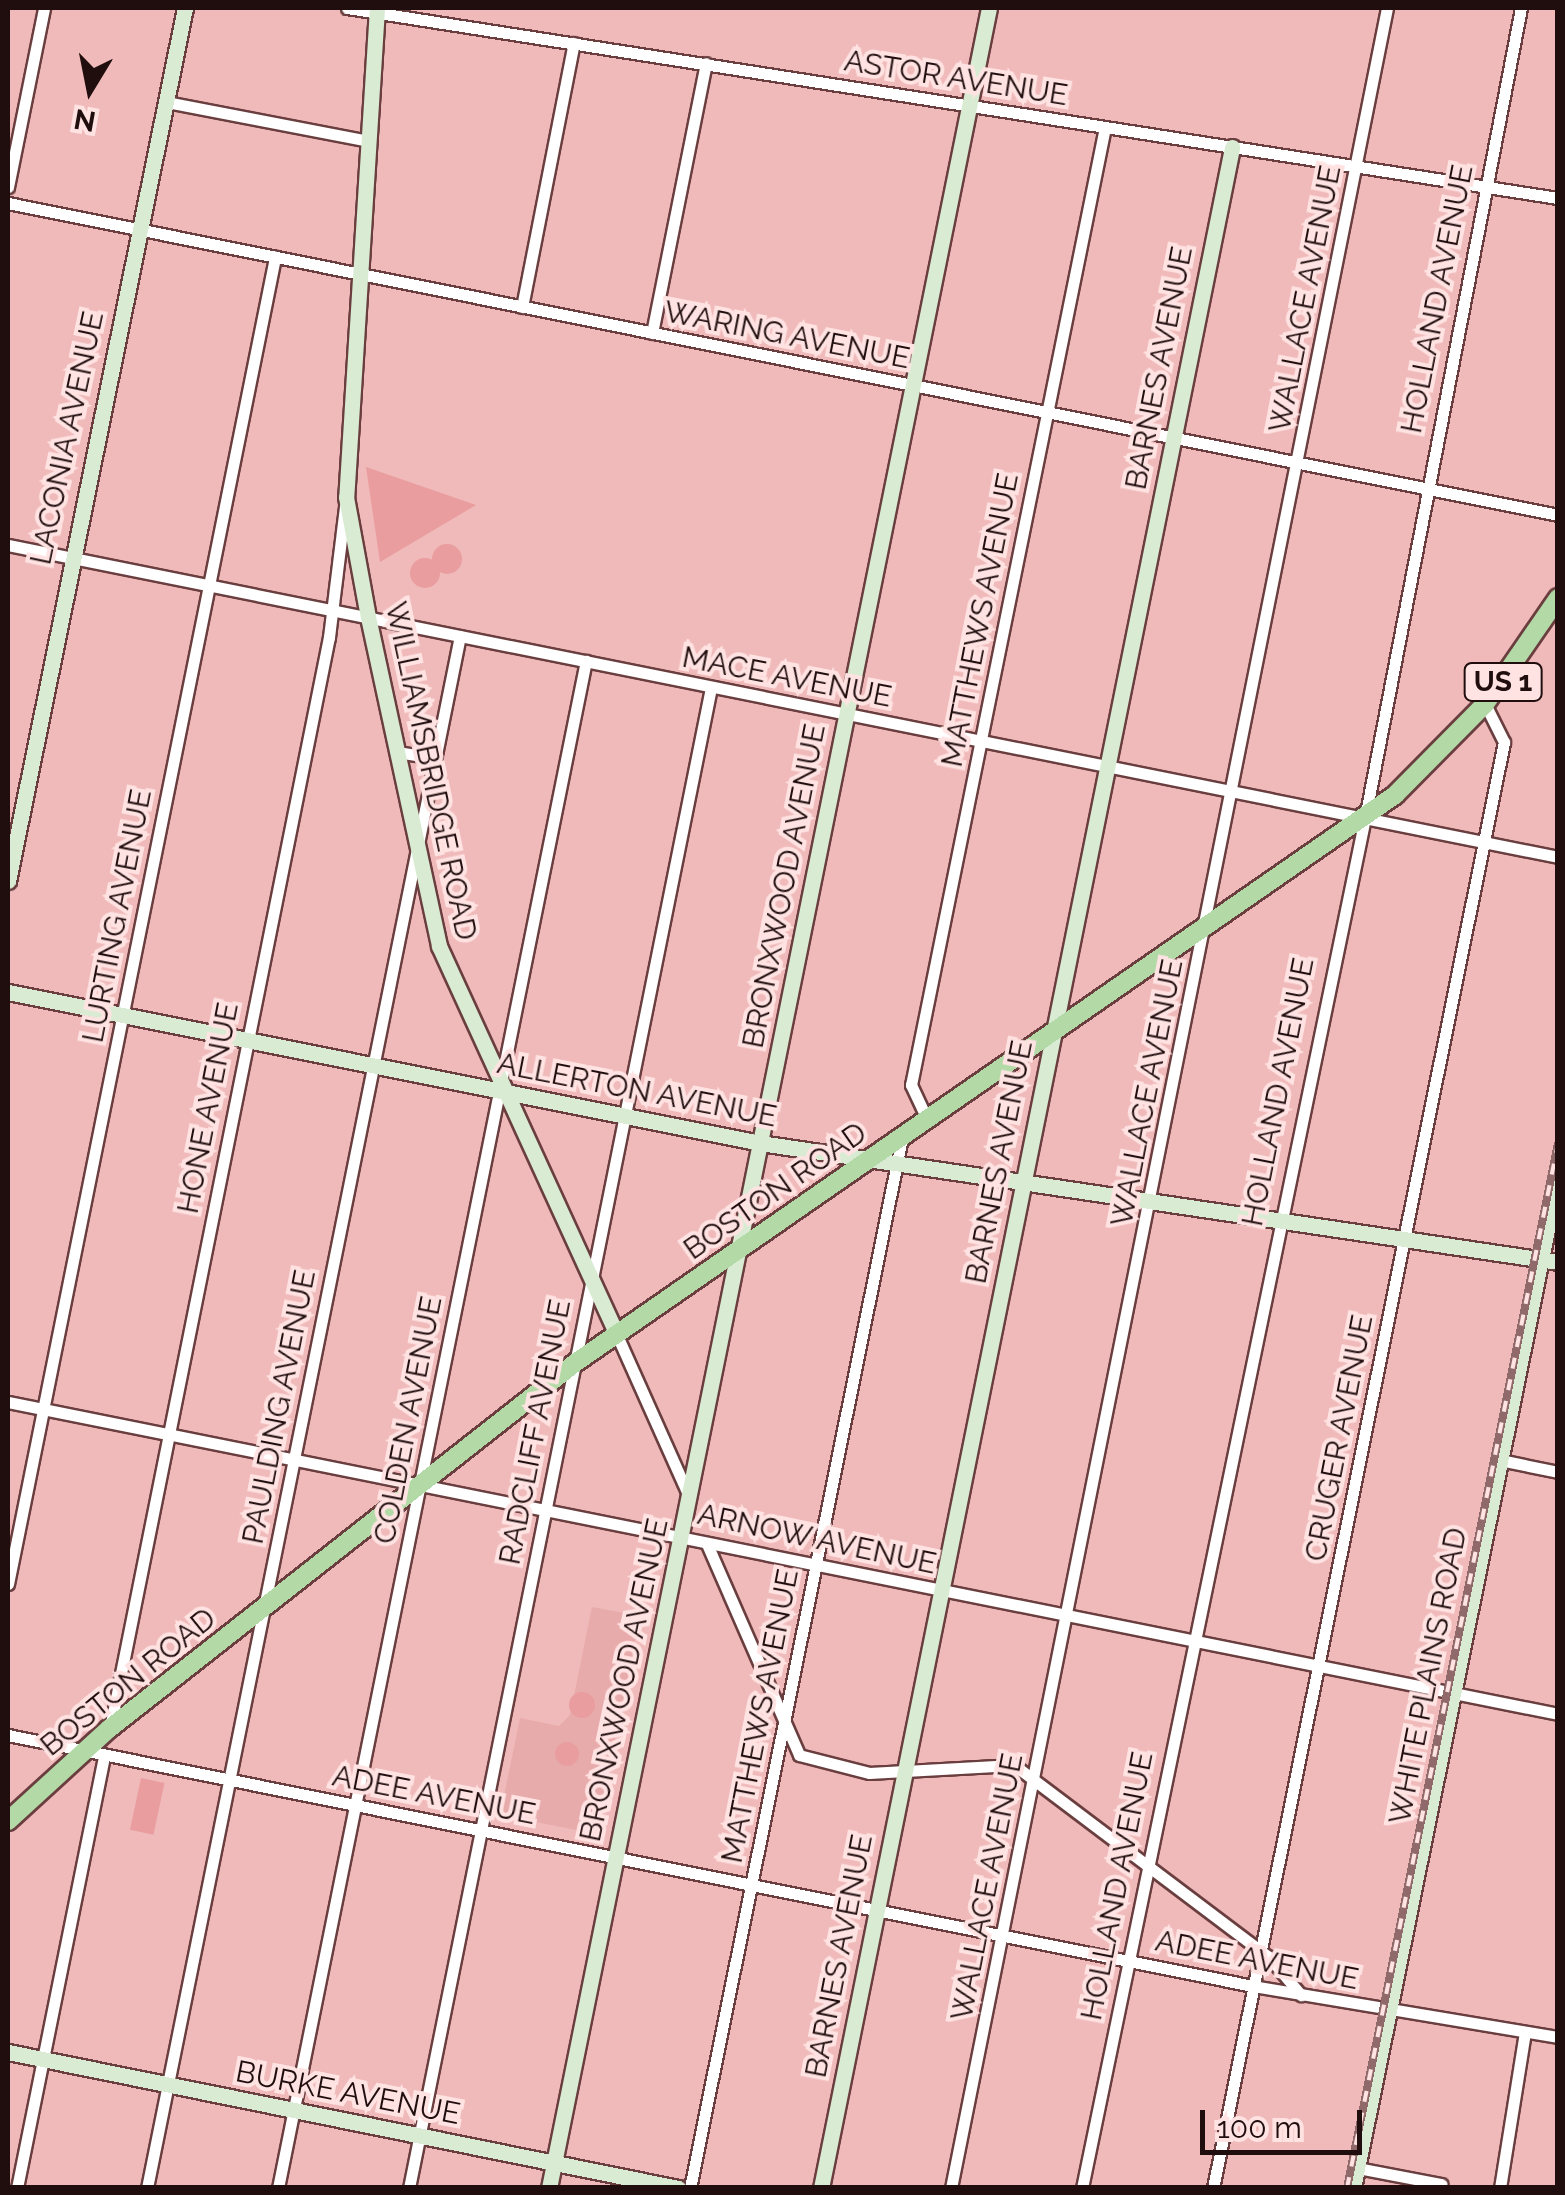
<!DOCTYPE html>
<html>
<head>
<meta charset="utf-8">
<style>
	body { margin:0 }
	#map { position:relative; width:1565px; height:2195px; overflow:hidden; background:#f0baba; font-family:Raleway,sans-serif }
	div>[style] { position:absolute }
	.built>* { inset:0; background:#e8abab }
	.green>* { inset:0; background:#e99d9e; transform-origin:0 0 }
	.round { border-radius:50% }
	.roads { filter:drop-shadow(2px 0 #6a3e3f) drop-shadow(-2px 0 #6a3e3f) drop-shadow(0 2px #6a3e3f) drop-shadow(0 -2px #6a3e3f) }
	.street>* { height:11px; margin:-5.5px; padding:0 5.5px; transform-origin:5.5px; border-radius:5.5px; background:#fff }
	.secondary>* { height:15px; margin:-7.5px; padding:0 7.5px; transform-origin:7.5px; border-radius:7.5px; background:#d9ecd3 }
	.primary>* { height:18px; margin:-9px; padding:0 9px; transform-origin:9px; border-radius:9px; background:#b2d9a6 }
	.rail>* { height:8px; margin-top:-4px; transform-origin:0; background:repeating-linear-gradient(90deg,#ffe3e2 0 11px,#906a6a 0 22px); box-sizing:border-box; border-block:2px solid #906a6a }
	span { translate:-50% -50%; white-space:nowrap; text-align:center; line-height:1.15; -webkit-text-stroke:8px #ffe3e2; paint-order:stroke }
	.shield-label span { padding:2px 8px; background:#ffe3e2; border:2px solid; border-radius:8px; -webkit-text-stroke-width:0 }
	.shield-label { font-size:28px; color:#200e0e; font-weight:700 }
	.street-label { font-size:30px; color:#200e0e }
	.frame { position:absolute; inset:0; border:10px solid #200e0e; pointer-events:none }
	.north { position:absolute; left:40px; top:40px; width:100px; height:100px; -webkit-text-stroke:8px #ffe3e2; paint-order:stroke; rotate:190deg; font-size:28px; font-weight:700; line-height:40px; text-align:center; color:#200e0e }
	.north::after { content:''; display:block; margin:auto; width:35px; height:45px; background:#200e0e; clip-path:polygon(50% 0,100% 100%,50% 72%,0 100%) }
	.scale { position:absolute; left:1200px; top:2110px; width:162px; height:45px; box-sizing:border-box; border:5px solid #200e0e; border-top:0; padding-left:12px; font-size:30px; line-height:35px; white-space:nowrap; color:#200e0e; -webkit-text-stroke:8px #ffe3e2; paint-order:stroke }
</style>
</head>
<body>
<div id="map">
	<div class="built">
		<div style="clip-path:polygon(592px 1607px,640px 1616px,596px 1834px,500px 1815px,520px 1718px,559px 1726px,570px 1715px)"></div>
	</div>
	<div class="green">
		<div style="clip-path:polygon(366px 467px,476px 505px,380px 562px)"></div>
		<div class="round" style="left:432px;top:544px;width:30px;height:30px"></div>
		<div class="round" style="left:410px;top:558px;width:30px;height:30px"></div>
		<div class="round" style="left:569px;top:1692px;width:26px;height:26px"></div>
		<div class="round" style="left:555px;top:1742px;width:24px;height:24px"></div>
		<div style="left:141px;top:1778px;width:24px;height:53px;rotate:12deg"></div>
	</div>
	<div class="roads">
		<div class="street">
			<div style="left:347px;top:8px;width:1226px;rotate:8.92deg"></div>
			<div style="left:166px;top:102px;width:207px;rotate:10.9deg"></div>
			<div style="left:8px;top:187px;width:183px;rotate:-78.6deg"></div>
			<div style="left:8px;top:203px;width:1581px;rotate:11.38deg"></div>
			<div style="left:522px;top:307px;width:269px;rotate:-78.9deg"></div>
			<div style="left:652px;top:333px;width:275px;rotate:-78.7deg"></div>
			<div style="left:8px;top:545px;width:1581px;rotate:11.38deg"></div>
			<div style="left:397px;top:752px;width:38px;rotate:9deg"></div>
			<div style="left:927px;top:1119px;width:38px;rotate:-115deg"></div>
			<div style="left:911px;top:1085px;width:977px;rotate:-78.55deg"></div>
			<div style="left:616px;top:1333px;width:179px;rotate:65.9deg"></div>
			<div style="left:8px;top:1402px;width:1581px;rotate:11.38deg"></div>
			<div style="left:1500px;top:1460px;width:59px;rotate:11.7deg"></div>
			<div style="left:707px;top:1544px;width:230px;rotate:66.4deg"></div>
			<div style="left:799px;top:1755px;width:72px;rotate:14.4deg"></div>
			<div style="left:869px;top:1773px;width:145px;rotate:-3.2deg"></div>
			<div style="left:1014px;top:1765px;width:319px;rotate:37deg"></div>
			<div style="left:1269px;top:1957px;width:50px;rotate:49.9deg"></div>
			<div style="left:8px;top:1584px;width:1354px;rotate:-78.62deg"></div>
			<div style="left:110px;top:1728px;width:1113px;rotate:-78.65deg"></div>
			<div style="left:329px;top:637px;width:132px;rotate:-83deg"></div>
			<div style="left:8px;top:1735px;width:1270px;rotate:11.4deg"></div>
			<div style="left:1253px;top:1986px;width:309px;rotate:9.5deg"></div>
			<div style="left:1357px;top:2168px;width:86px;rotate:10.8deg"></div>
			<div style="left:17px;top:2188px;width:442px;rotate:-78.6deg"></div>
			<div style="left:147px;top:2188px;width:1583px;rotate:-78.6deg"></div>
			<div style="left:278px;top:2188px;width:1558px;rotate:-78.6deg"></div>
			<div style="left:409px;top:2188px;width:1531px;rotate:-78.62deg"></div>
			<div style="left:690px;top:2188px;width:1071px;rotate:-78.59deg"></div>
			<div style="left:951px;top:2188px;width:2223px;rotate:-78.69deg"></div>
			<div style="left:1082px;top:2188px;width:1399px;rotate:-78.33deg"></div>
			<div style="left:1365px;top:818px;width:825px;rotate:-79.1deg"></div>
			<div style="left:1213px;top:2188px;width:1475px;rotate:-78.62deg"></div>
			<div style="left:1504px;top:742px;width:42px;rotate:-116.6deg"></div>
			<div style="left:1500px;top:2188px;width:158px;rotate:-80.9deg"></div>
		</div>
		<div class="secondary">
			<div style="left:377px;top:8px;width:490px;rotate:93.6deg"></div>
			<div style="left:346px;top:497px;width:122px;rotate:79.6deg"></div>
			<div style="left:368px;top:617px;width:337px;rotate:77.8deg"></div>
			<div style="left:439px;top:946px;width:426px;rotate:65.4deg"></div>
			<div style="left:8px;top:881px;width:891px;rotate:-78.54deg"></div>
			<div style="left:8px;top:992px;width:767px;rotate:11.35deg"></div>
			<div style="left:760px;top:1143px;width:807px;rotate:8.48deg"></div>
			<div style="left:8px;top:2052px;width:684px;rotate:11.47deg"></div>
			<div style="left:549px;top:2188px;width:2224px;rotate:-78.59deg"></div>
			<div style="left:821px;top:2188px;width:2082px;rotate:-78.61deg"></div>
			<div style="left:1353px;top:2188px;width:1034px;rotate:-78.56deg"></div>
		</div>
		<div class="primary">
			<div style="left:8px;top:1821px;width:138px;rotate:-42.4deg"></div>
			<div style="left:110px;top:1728px;width:591px;rotate:-38.13deg"></div>
			<div style="left:575px;top:1363px;width:998px;rotate:-34.71deg"></div>
			<div style="left:1395px;top:795px;width:128px;rotate:-45.3deg"></div>
			<div style="left:1485px;top:704px;width:129px;rotate:-55.4deg"></div>
		</div>
	</div>
	<div class="rail">
		<div style="left:1347px;top:2188px;width:1066px;rotate:-78.58deg"></div>
	</div>
	<div class="shield-label">
		<span style="left:1503px;top:682px">US 1</span>
	</div>
	<div class="street-label">
		<span style="left:956px;top:78px;rotate:9deg">ASTOR AVENUE</span>
		<span style="left:1305px;top:299px;rotate:-79deg">WALLACE AVENUE</span>
		<span style="left:1437px;top:299px;rotate:-79deg">HOLLAND AVENUE</span>
		<span style="left:787px;top:335px;rotate:11deg">WARING AVENUE</span>
		<span style="left:1159px;top:368px;rotate:-79deg">BARNES AVENUE</span>
		<span style="left:67px;top:438px;rotate:-78deg">LACONIA AVENUE</span>
		<span style="left:980px;top:620px;rotate:-79deg">MATTHEWS AVENUE</span>
		<span style="left:787px;top:677px;rotate:11deg">MACE AVENUE</span>
		<span style="left:431px;top:771px;rotate:78deg">WILLIAMSBRIDGE ROAD</span>
		<span style="left:784px;top:886px;rotate:-79deg">BRONXWOOD AVENUE</span>
		<span style="left:117px;top:916px;rotate:-79deg">LURTING AVENUE</span>
		<span style="left:637px;top:1090px;rotate:11deg">ALLERTON AVENUE</span>
		<span style="left:1278px;top:1092px;rotate:-79deg">HOLLAND AVENUE</span>
		<span style="left:1147px;top:1093px;rotate:-79deg">WALLACE AVENUE</span>
		<span style="left:208px;top:1108px;rotate:-79deg">HONE AVENUE</span>
		<span style="left:999px;top:1162px;rotate:-79deg">BARNES AVENUE</span>
		<span style="left:775px;top:1191px;rotate:-35deg">BOSTON ROAD</span>
		<span style="left:279px;top:1407px;rotate:-79deg">PAULDING AVENUE</span>
		<span style="left:408px;top:1420px;rotate:-79deg">COLDEN AVENUE</span>
		<span style="left:535px;top:1432px;rotate:-79deg">RADCLIFF AVENUE</span>
		<span style="left:1339px;top:1438px;rotate:-79deg">CRUGER AVENUE</span>
		<span style="left:817px;top:1539px;rotate:12deg">ARNOW AVENUE</span>
		<span style="left:1428px;top:1676px;rotate:-79deg">WHITE PLAINS ROAD</span>
		<span style="left:624px;top:1680px;rotate:-78deg">BRONXWOOD AVENUE</span>
		<span style="left:128px;top:1682px;rotate:-39deg">BOSTON ROAD</span>
		<span style="left:760px;top:1716px;rotate:-79deg">MATTHEWS AVENUE</span>
		<span style="left:434px;top:1795px;rotate:11deg">ADEE AVENUE</span>
		<span style="left:1117px;top:1886px;rotate:-79deg">HOLLAND AVENUE</span>
		<span style="left:987px;top:1887px;rotate:-79deg">WALLACE AVENUE</span>
		<span style="left:839px;top:1956px;rotate:-79deg">BARNES AVENUE</span>
		<span style="left:1257px;top:1960px;rotate:11deg">ADEE AVENUE</span>
		<span style="left:348px;top:2093px;rotate:11deg">BURKE AVENUE</span>
	</div>
	<div class="frame"></div>
	<div class="north">N</div>
	<div class="scale">100 m</div>
</div>
</body>
</html>
